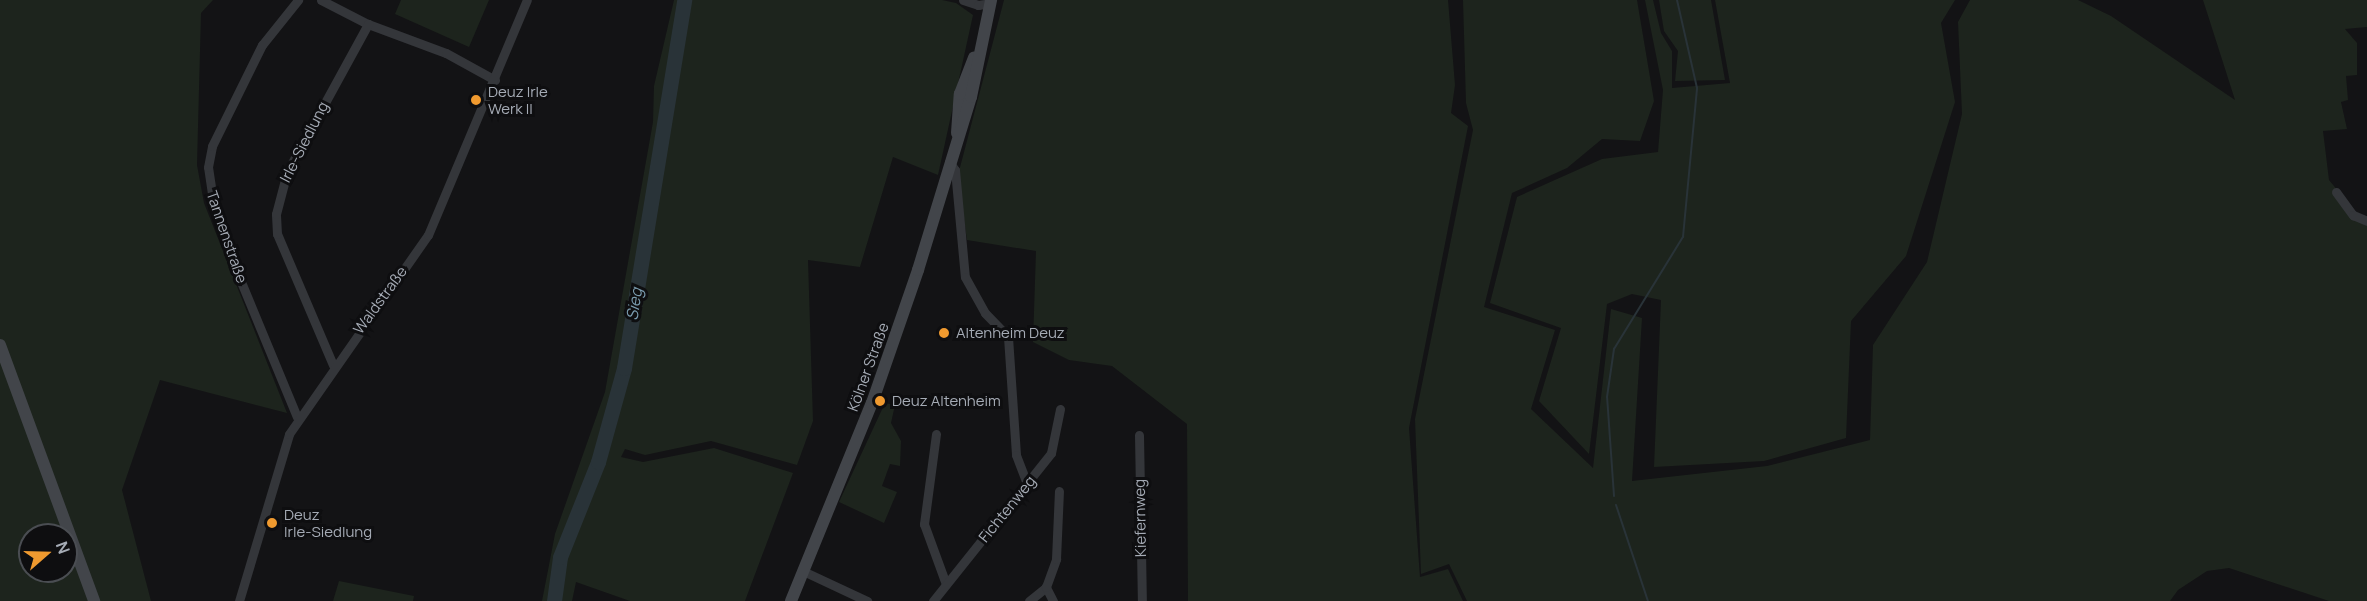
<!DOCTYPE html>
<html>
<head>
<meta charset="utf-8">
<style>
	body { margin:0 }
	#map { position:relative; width:2367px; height:601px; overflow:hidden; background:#131315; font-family:Manrope,sans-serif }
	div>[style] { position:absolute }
	.green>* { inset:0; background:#1d241d }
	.stream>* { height:2px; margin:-1px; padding:0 1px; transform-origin:1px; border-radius:1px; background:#293338 }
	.river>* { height:15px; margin:-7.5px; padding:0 7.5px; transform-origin:7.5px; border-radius:7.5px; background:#293338 }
	.minor>* { height:9px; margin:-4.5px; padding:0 4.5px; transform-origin:4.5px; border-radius:4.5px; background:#34363a }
	.secondary>* { height:12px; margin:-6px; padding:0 6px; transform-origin:6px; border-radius:6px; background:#42454a }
	.dots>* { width:16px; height:16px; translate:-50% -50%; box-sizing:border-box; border:3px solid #0e0e10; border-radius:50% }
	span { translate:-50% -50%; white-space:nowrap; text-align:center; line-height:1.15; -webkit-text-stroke:6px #0e0e10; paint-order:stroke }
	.poi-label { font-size:15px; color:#a5abb5 }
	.left { translate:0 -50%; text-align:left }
	.street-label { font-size:15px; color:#a5abb5 }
	.water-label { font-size:16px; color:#7b9db0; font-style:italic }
	.north { position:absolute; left:18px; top:523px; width:60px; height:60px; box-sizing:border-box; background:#0e0e10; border:2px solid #4a4d52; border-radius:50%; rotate:70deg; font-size:16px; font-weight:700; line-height:24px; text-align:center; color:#a5abb5 }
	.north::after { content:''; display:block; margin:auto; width:21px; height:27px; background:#f09a2f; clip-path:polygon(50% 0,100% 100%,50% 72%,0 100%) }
</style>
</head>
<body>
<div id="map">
	<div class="green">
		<div style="clip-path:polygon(evenodd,0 0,213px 0,201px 13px,197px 165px,204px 203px,287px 413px,160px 380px,122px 490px,151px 601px,0 601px,0 0,30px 535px,66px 535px,66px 571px,30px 571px,30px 535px)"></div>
		<div style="clip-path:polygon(401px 0,489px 0,469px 47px,395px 14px)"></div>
		<div style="clip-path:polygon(674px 0,942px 0,956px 3px,973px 15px,938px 175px,893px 157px,860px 267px,808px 260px,813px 421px,797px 465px,711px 441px,645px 455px,625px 449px,621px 457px,643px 462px,714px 448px,793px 473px,745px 601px,630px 601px,576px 582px,572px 601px,542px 601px,555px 534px,605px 392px,653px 122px,654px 86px)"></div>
		<div style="clip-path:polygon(1004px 0,1448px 0,1455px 85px,1451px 113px,1468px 126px,1409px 428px,1420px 577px,1448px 569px,1463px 601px,1188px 601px,1187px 424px,1112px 366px,1069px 360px,1033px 342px,1036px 251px,967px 240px,958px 175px)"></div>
		<div style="clip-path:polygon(1463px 0,1637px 0,1654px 101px,1640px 141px,1602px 139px,1567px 168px,1512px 193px,1484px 307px,1555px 330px,1531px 409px,1593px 468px,1611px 309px,1642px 318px,1632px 481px,1767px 466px,1870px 440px,1873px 345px,1927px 262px,1962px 114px,1958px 22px,1970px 0,2078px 0,2111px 16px,2235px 100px,2203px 0,2367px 0,2367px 27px,2345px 29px,2357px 43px,2357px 75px,2346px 76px,2348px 100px,2341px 102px,2347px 129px,2323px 131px,2329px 180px,2357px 214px,2367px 216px,2367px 601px,2329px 601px,2229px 568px,2207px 571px,2178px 590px,2170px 601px,1467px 601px,1449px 564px,1421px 574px,1415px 419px,1473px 130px,1466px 103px)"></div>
		<div style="clip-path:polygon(1645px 0,1653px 0,1661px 33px,1672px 51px,1672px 88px,1730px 83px,1715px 0,1955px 0,1941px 23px,1955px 102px,1906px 256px,1851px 321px,1846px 438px,1764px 461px,1654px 467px,1661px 300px,1632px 294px,1607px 304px,1589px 454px,1539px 401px,1561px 328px,1490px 303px,1517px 197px,1602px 159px,1658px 152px,1663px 90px)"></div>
		<div style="clip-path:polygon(1659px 0,1711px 0,1725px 80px,1675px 81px,1678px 51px,1664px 31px)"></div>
		<div style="clip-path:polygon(885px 403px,895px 405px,891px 423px,901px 441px,900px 466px,890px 464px,882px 486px,897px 492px,884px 523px,839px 502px)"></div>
		<div style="clip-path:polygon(339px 581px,414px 596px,413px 601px,333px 601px)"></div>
	</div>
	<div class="stream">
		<div style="left:1614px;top:496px;width:99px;rotate:-94deg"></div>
		<div style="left:1607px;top:397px;width:49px;rotate:-81.7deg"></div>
		<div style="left:1614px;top:349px;width:132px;rotate:-58.4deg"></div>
		<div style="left:1683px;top:237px;width:150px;rotate:-84.6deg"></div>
		<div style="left:1697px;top:88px;width:90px;rotate:-102.8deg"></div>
		<div style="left:1616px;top:505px;width:101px;rotate:71.6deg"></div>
	</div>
	<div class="river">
		<div style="left:554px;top:601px;width:44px;rotate:-82.2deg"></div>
		<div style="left:560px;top:557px;width:102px;rotate:-68.2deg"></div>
		<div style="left:598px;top:462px;width:98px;rotate:-74.5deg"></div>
		<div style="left:624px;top:368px;width:373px;rotate:-80.7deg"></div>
	</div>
	<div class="minor">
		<div style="left:321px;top:0;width:53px;rotate:27.1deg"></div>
		<div style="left:368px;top:24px;width:83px;rotate:20.4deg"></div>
		<div style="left:446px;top:53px;width:56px;rotate:28.9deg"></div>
		<div style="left:963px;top:0;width:16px;rotate:18deg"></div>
		<div style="left:978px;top:5px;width:12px;rotate:-9deg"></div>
		<div style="left:949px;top:162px;width:10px;rotate:53deg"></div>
		<div style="left:955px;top:170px;width:107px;rotate:84.7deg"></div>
		<div style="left:965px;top:277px;width:41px;rotate:60.9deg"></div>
		<div style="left:985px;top:313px;width:33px;rotate:46deg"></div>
		<div style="left:1008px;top:337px;width:118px;rotate:86.1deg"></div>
		<div style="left:1016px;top:455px;width:31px;rotate:69deg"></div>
		<div style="left:2336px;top:192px;width:29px;rotate:54deg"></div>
		<div style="left:2353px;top:215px;width:15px;rotate:23deg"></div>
		<div style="left:333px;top:365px;width:142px;rotate:-113.1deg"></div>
		<div style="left:277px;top:234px;width:20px;rotate:-93deg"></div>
		<div style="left:276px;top:214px;width:43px;rotate:-75.3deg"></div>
		<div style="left:287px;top:172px;width:169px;rotate:-61.3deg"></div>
		<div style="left:297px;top:417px;width:172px;rotate:-112.5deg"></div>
		<div style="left:231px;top:258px;width:54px;rotate:-108.4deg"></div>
		<div style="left:214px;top:207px;width:40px;rotate:-98.5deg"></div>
		<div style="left:208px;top:167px;width:21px;rotate:-79deg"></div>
		<div style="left:212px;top:146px;width:113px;rotate:-63.7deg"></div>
		<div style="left:262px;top:45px;width:58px;rotate:-51.3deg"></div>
		<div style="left:936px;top:434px;width:91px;rotate:97.6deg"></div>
		<div style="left:924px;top:524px;width:64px;rotate:69.9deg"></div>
		<div style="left:1139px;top:435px;width:166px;rotate:89deg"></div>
		<div style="left:803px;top:571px;width:71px;rotate:25.1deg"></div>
		<div style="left:239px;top:601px;width:174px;rotate:-73.3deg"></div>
		<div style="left:289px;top:434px;width:243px;rotate:-55.1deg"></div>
		<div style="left:428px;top:235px;width:255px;rotate:-67.2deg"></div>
		<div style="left:933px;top:601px;width:189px;rotate:-51.4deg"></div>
		<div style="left:1051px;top:453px;width:45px;rotate:-78.4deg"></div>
		<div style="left:1029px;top:601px;width:22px;rotate:-39deg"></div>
		<div style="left:1053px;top:601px;width:16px;rotate:-117deg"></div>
		<div style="left:1046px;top:587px;width:30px;rotate:-70deg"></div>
		<div style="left:1056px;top:559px;width:68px;rotate:-87.5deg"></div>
	</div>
	<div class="secondary">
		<div style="left:957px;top:133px;width:39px;rotate:-86deg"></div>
		<div style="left:960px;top:94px;width:39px;rotate:-69deg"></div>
		<div style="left:0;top:345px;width:273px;rotate:69.8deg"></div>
		<div style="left:791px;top:601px;width:214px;rotate:-67.8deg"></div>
		<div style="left:872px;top:403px;width:141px;rotate:-70.9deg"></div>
		<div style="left:918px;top:270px;width:181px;rotate:-73deg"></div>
		<div style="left:971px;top:97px;width:99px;rotate:-78.3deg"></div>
	</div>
	<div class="dots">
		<div style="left:476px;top:100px;background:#f09a2f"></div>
		<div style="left:944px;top:333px;background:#f09a2f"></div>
		<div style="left:880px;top:401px;background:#f09a2f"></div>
		<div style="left:272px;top:523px;background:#f09a2f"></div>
	</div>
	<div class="poi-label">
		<span class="left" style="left:488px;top:100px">Deuz Irle<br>Werk II</span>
		<span class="left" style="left:956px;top:333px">Altenheim Deuz</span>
		<span class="left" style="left:892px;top:401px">Deuz Altenheim</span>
		<span class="left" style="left:284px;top:523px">Deuz<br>Irle-Siedlung</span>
	</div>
	<div class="street-label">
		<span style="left:304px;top:142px;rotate:-63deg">Irle-Siedlung</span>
		<span style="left:227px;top:237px;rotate:71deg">Tannenstraße</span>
		<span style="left:380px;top:300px;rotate:-54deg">Waldstraße</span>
		<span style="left:868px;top:367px;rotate:-70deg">Kölner Straße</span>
		<span style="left:1007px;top:509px;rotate:-51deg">Fichtenweg</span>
		<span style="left:1140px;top:518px;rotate:-91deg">Kiefernweg</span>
	</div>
	<div class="water-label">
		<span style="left:634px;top:304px;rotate:-81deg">Sieg</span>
	</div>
	<div class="north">N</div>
</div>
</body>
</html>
